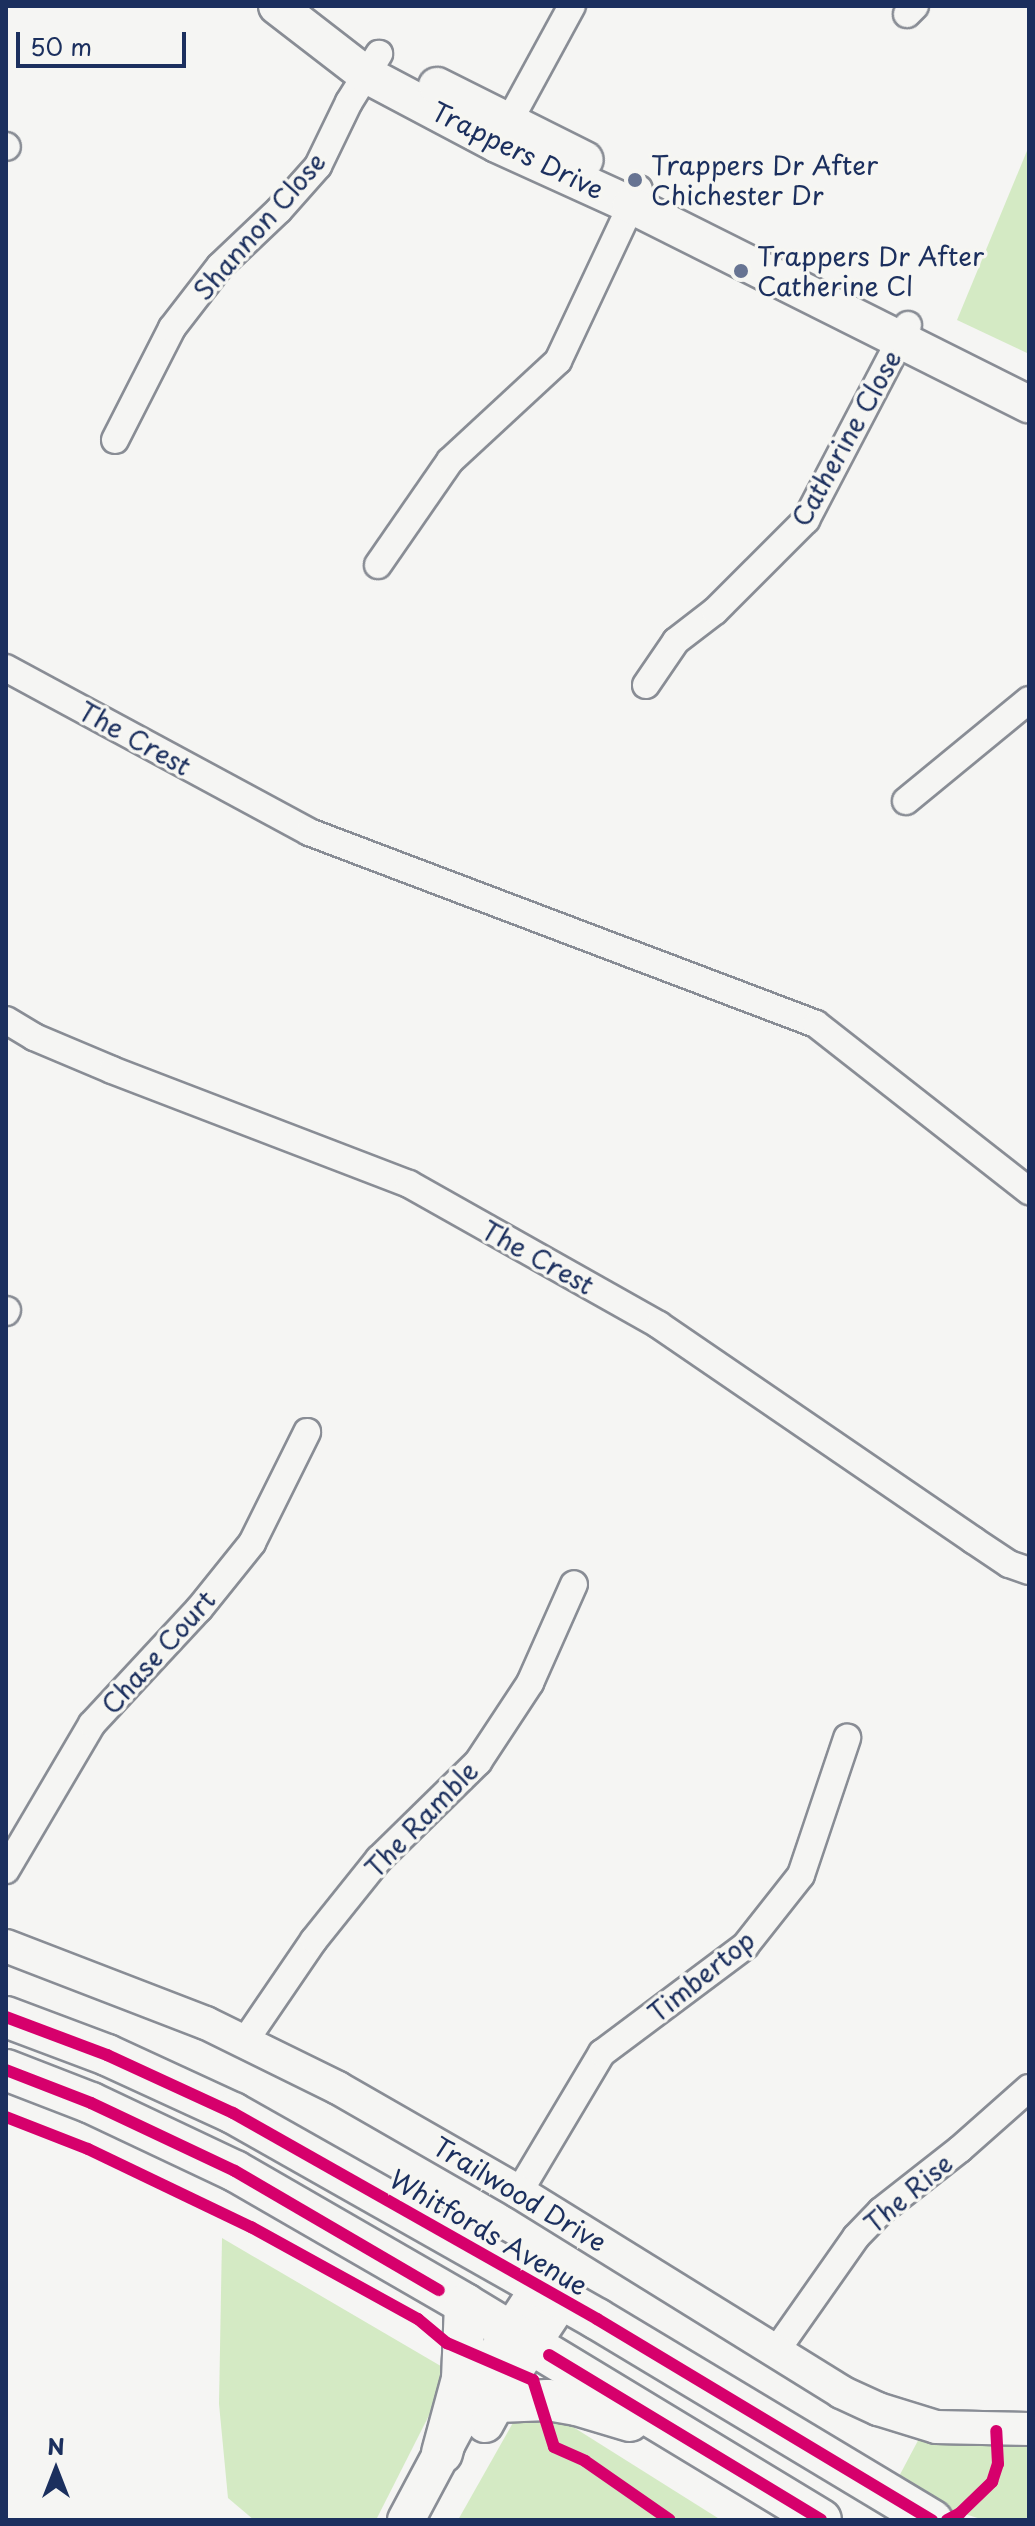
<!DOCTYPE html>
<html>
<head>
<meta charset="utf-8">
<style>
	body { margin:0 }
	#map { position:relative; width:1035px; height:2526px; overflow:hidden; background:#f5f5f3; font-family:"Playpen Sans",sans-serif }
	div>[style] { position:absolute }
	.green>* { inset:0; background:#d4eac4 }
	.roads { filter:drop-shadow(2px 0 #898d95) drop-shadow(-2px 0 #898d95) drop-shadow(0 2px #898d95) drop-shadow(0 -2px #898d95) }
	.minor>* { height:26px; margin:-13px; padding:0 13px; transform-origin:13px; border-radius:13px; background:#f5f5f3 }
	.tertiary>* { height:32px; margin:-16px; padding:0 16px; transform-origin:16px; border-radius:16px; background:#f5f5f3 }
	.secondary>* { height:36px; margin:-18px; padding:0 18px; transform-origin:18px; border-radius:18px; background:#f5f5f3 }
	.primary>* { height:40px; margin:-20px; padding:0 20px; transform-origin:20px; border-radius:20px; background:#f5f5f3 }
	.cycleway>* { height:12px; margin:-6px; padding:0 6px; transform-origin:6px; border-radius:6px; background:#d6006c }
	.dots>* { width:22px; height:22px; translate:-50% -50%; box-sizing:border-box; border:4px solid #f6f6f2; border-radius:50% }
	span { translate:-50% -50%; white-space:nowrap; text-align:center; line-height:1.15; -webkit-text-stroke:7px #f6f6f2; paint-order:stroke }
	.street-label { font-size:26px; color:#1b2f5e }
	.poi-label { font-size:26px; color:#1b2f5e }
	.left { translate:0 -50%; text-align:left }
	.frame { position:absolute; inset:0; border:8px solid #1b2f5e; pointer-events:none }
	.north { position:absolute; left:16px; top:2430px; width:80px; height:80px; -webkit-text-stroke:6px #f6f6f2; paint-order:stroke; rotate:0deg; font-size:22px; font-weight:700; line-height:32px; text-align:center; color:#1b2f5e }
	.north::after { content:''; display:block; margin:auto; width:28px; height:36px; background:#1b2f5e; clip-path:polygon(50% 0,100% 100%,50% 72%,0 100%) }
	.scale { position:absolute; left:16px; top:32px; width:170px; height:36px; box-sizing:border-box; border:4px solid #1b2f5e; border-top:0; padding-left:10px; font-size:24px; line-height:28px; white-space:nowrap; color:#1b2f5e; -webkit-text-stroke:6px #f6f6f2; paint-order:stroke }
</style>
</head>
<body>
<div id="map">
	<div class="green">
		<div style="clip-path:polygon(1029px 146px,1029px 354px,957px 320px)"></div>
		<div style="clip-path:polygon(222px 2238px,451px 2372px,376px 2520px,254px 2520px,228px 2498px,219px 2404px)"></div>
		<div style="clip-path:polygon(527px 2398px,721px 2520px,458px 2520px)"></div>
		<div style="clip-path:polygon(1029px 2431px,1029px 2520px,984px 2520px,936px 2505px,896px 2482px,922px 2433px)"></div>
	</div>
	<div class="roads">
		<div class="minor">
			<div style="left:907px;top:14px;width:11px;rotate:-45deg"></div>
			<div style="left:501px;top:136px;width:148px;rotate:-61.4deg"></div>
			<div style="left:6px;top:146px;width:1px;rotate:45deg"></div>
			<div style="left:115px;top:440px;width:126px;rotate:-63deg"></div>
			<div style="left:172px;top:328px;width:78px;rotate:-52.3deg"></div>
			<div style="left:220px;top:266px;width:81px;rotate:-43.5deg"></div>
			<div style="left:279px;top:210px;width:59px;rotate:-48.4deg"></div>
			<div style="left:318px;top:166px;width:71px;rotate:-64.2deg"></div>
			<div style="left:349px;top:102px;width:57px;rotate:-58deg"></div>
			<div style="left:378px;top:565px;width:126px;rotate:-55.3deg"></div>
			<div style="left:450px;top:461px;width:147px;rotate:-42.8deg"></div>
			<div style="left:558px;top:361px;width:190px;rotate:-64.8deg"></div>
			<div style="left:6px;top:668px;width:345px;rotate:28.4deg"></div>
			<div style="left:309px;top:832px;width:542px;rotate:20.74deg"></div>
			<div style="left:816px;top:1024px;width:271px;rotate:38.1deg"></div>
			<div style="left:646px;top:685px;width:53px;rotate:-55.7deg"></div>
			<div style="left:676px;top:641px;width:49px;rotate:-37.6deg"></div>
			<div style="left:715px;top:611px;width:129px;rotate:-45deg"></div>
			<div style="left:806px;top:520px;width:220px;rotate:-62.4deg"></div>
			<div style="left:906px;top:801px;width:159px;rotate:-39.4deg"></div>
			<div style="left:6px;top:1020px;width:33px;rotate:31deg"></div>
			<div style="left:34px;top:1037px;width:85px;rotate:22.9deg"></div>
			<div style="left:112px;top:1070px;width:318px;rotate:21deg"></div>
			<div style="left:409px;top:1184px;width:287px;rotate:29.4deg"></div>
			<div style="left:659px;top:1325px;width:381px;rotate:34.4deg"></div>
			<div style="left:973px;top:1540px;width:43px;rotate:33.7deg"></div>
			<div style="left:1009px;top:1564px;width:21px;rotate:19deg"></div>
			<div style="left:6px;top:1312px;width:2px;rotate:-63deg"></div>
			<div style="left:6px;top:1870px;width:169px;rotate:-59.5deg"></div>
			<div style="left:92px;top:1724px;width:157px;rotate:-47.1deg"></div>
			<div style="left:199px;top:1609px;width:85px;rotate:-51.2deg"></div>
			<div style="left:252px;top:1543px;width:124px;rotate:-63.6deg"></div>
			<div style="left:245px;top:2041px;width:122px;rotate:-55.7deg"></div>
			<div style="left:314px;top:1940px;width:104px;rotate:-51.3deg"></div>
			<div style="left:379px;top:1859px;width:139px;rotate:-44.4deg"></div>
			<div style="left:478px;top:1762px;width:95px;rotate:-56.6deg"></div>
			<div style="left:530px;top:1683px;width:108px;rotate:-66deg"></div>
			<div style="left:519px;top:2192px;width:162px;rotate:-59.2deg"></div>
			<div style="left:602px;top:2053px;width:179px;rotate:-36.8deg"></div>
			<div style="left:745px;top:1946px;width:90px;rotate:-51.7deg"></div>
			<div style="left:801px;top:1875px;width:145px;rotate:-71.4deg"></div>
			<div style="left:776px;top:2351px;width:139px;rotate:-54.9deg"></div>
			<div style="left:856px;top:2237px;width:36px;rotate:-46deg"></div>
			<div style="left:881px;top:2211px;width:100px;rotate:-38.1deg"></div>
			<div style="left:960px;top:2149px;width:92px;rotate:-41.5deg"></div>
		</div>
		<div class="tertiary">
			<div style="left:6px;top:1946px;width:214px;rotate:21.1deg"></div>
			<div style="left:206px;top:2023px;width:147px;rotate:26.2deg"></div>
			<div style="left:338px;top:2088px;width:209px;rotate:29.9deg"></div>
			<div style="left:519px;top:2192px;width:379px;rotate:31.8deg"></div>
			<div style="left:841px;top:2392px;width:41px;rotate:24.7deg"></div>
			<div style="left:878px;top:2409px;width:61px;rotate:17.2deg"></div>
			<div style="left:936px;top:2427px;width:93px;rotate:1.2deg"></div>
		</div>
		<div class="secondary">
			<div style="left:277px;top:6px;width:111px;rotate:37.7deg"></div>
			<div style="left:365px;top:74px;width:149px;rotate:27.9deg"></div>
			<div style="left:497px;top:144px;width:147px;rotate:24.5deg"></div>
			<div style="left:631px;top:205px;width:445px;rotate:26.6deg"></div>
			<div style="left:437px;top:86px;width:165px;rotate:26.6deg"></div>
			<div style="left:485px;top:2424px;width:60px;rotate:-61.3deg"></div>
			<div style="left:514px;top:2371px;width:87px;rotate:-56.3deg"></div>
			<div style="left:406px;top:2520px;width:172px;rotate:-61.9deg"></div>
			<div style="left:487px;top:2368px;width:98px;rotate:-57.1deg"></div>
		</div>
		<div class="primary">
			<div style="left:6px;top:2017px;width:108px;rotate:20.6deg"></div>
			<div style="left:107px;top:2055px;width:139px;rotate:24.7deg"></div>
			<div style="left:233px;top:2113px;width:418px;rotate:29.5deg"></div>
			<div style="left:597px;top:2319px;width:391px;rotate:31deg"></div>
			<div style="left:6px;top:2070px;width:91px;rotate:21.2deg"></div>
			<div style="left:91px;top:2103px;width:159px;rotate:25.3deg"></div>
			<div style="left:235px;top:2171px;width:266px;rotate:30deg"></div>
			<div style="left:465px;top:2304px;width:416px;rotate:31.2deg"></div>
			<div style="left:498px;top:2402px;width:50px;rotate:-2.3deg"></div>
			<div style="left:548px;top:2400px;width:29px;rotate:10deg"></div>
			<div style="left:577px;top:2405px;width:55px;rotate:16.8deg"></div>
			<div style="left:442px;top:2453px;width:77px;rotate:-74.9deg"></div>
			<div style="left:462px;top:2379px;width:75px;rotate:-87.7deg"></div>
		</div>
	</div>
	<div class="cycleway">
		<div style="left:6px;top:2017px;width:108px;rotate:20.6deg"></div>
		<div style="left:107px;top:2055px;width:139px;rotate:24.7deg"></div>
		<div style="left:233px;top:2113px;width:418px;rotate:29.5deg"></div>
		<div style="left:597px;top:2319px;width:391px;rotate:31deg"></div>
		<div style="left:6px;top:2070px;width:91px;rotate:21.2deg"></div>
		<div style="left:91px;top:2103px;width:159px;rotate:25.3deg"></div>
		<div style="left:235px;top:2171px;width:236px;rotate:30.3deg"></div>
		<div style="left:6px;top:2117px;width:88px;rotate:21.3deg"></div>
		<div style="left:88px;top:2149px;width:181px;rotate:25.6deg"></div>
		<div style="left:251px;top:2227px;width:191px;rotate:28.9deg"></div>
		<div style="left:418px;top:2319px;width:38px;rotate:40deg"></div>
		<div style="left:447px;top:2343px;width:94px;rotate:23.3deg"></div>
		<div style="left:533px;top:2380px;width:70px;rotate:72.6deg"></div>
		<div style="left:554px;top:2447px;width:34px;rotate:24deg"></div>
		<div style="left:585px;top:2461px;width:103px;rotate:34.8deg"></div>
		<div style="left:549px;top:2355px;width:318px;rotate:31.2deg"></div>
		<div style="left:947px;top:2520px;width:15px;rotate:-28deg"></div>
		<div style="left:960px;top:2513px;width:45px;rotate:-44.1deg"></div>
		<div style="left:992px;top:2482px;width:19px;rotate:-72deg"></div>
		<div style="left:998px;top:2464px;width:33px;rotate:-93deg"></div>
	</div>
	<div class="dots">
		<div style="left:635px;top:180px;background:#677492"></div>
		<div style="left:741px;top:271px;background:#677492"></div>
	</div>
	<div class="street-label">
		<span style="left:518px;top:150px;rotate:26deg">Trappers Drive</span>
		<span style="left:259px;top:226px;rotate:-49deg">Shannon Close</span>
		<span style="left:846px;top:438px;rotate:-61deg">Catherine Close</span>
		<span style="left:135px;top:738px;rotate:29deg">The Crest</span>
		<span style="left:538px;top:1257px;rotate:29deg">The Crest</span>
		<span style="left:158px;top:1652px;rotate:-48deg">Chase Court</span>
		<span style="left:421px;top:1819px;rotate:-46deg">The Ramble</span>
		<span style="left:701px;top:1976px;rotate:-39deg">Timbertop</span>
		<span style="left:908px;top:2193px;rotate:-40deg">The Rise</span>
		<span style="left:520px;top:2194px;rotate:31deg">Trailwood Drive</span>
		<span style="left:489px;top:2232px;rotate:30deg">Whitfords Avenue</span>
	</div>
	<div class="poi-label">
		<span class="left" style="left:651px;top:180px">Trappers Dr After<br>Chichester Dr</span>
		<span class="left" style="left:757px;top:271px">Trappers Dr After<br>Catherine Cl</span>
	</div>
	<div class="frame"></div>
	<div class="north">N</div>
	<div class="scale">50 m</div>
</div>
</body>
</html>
